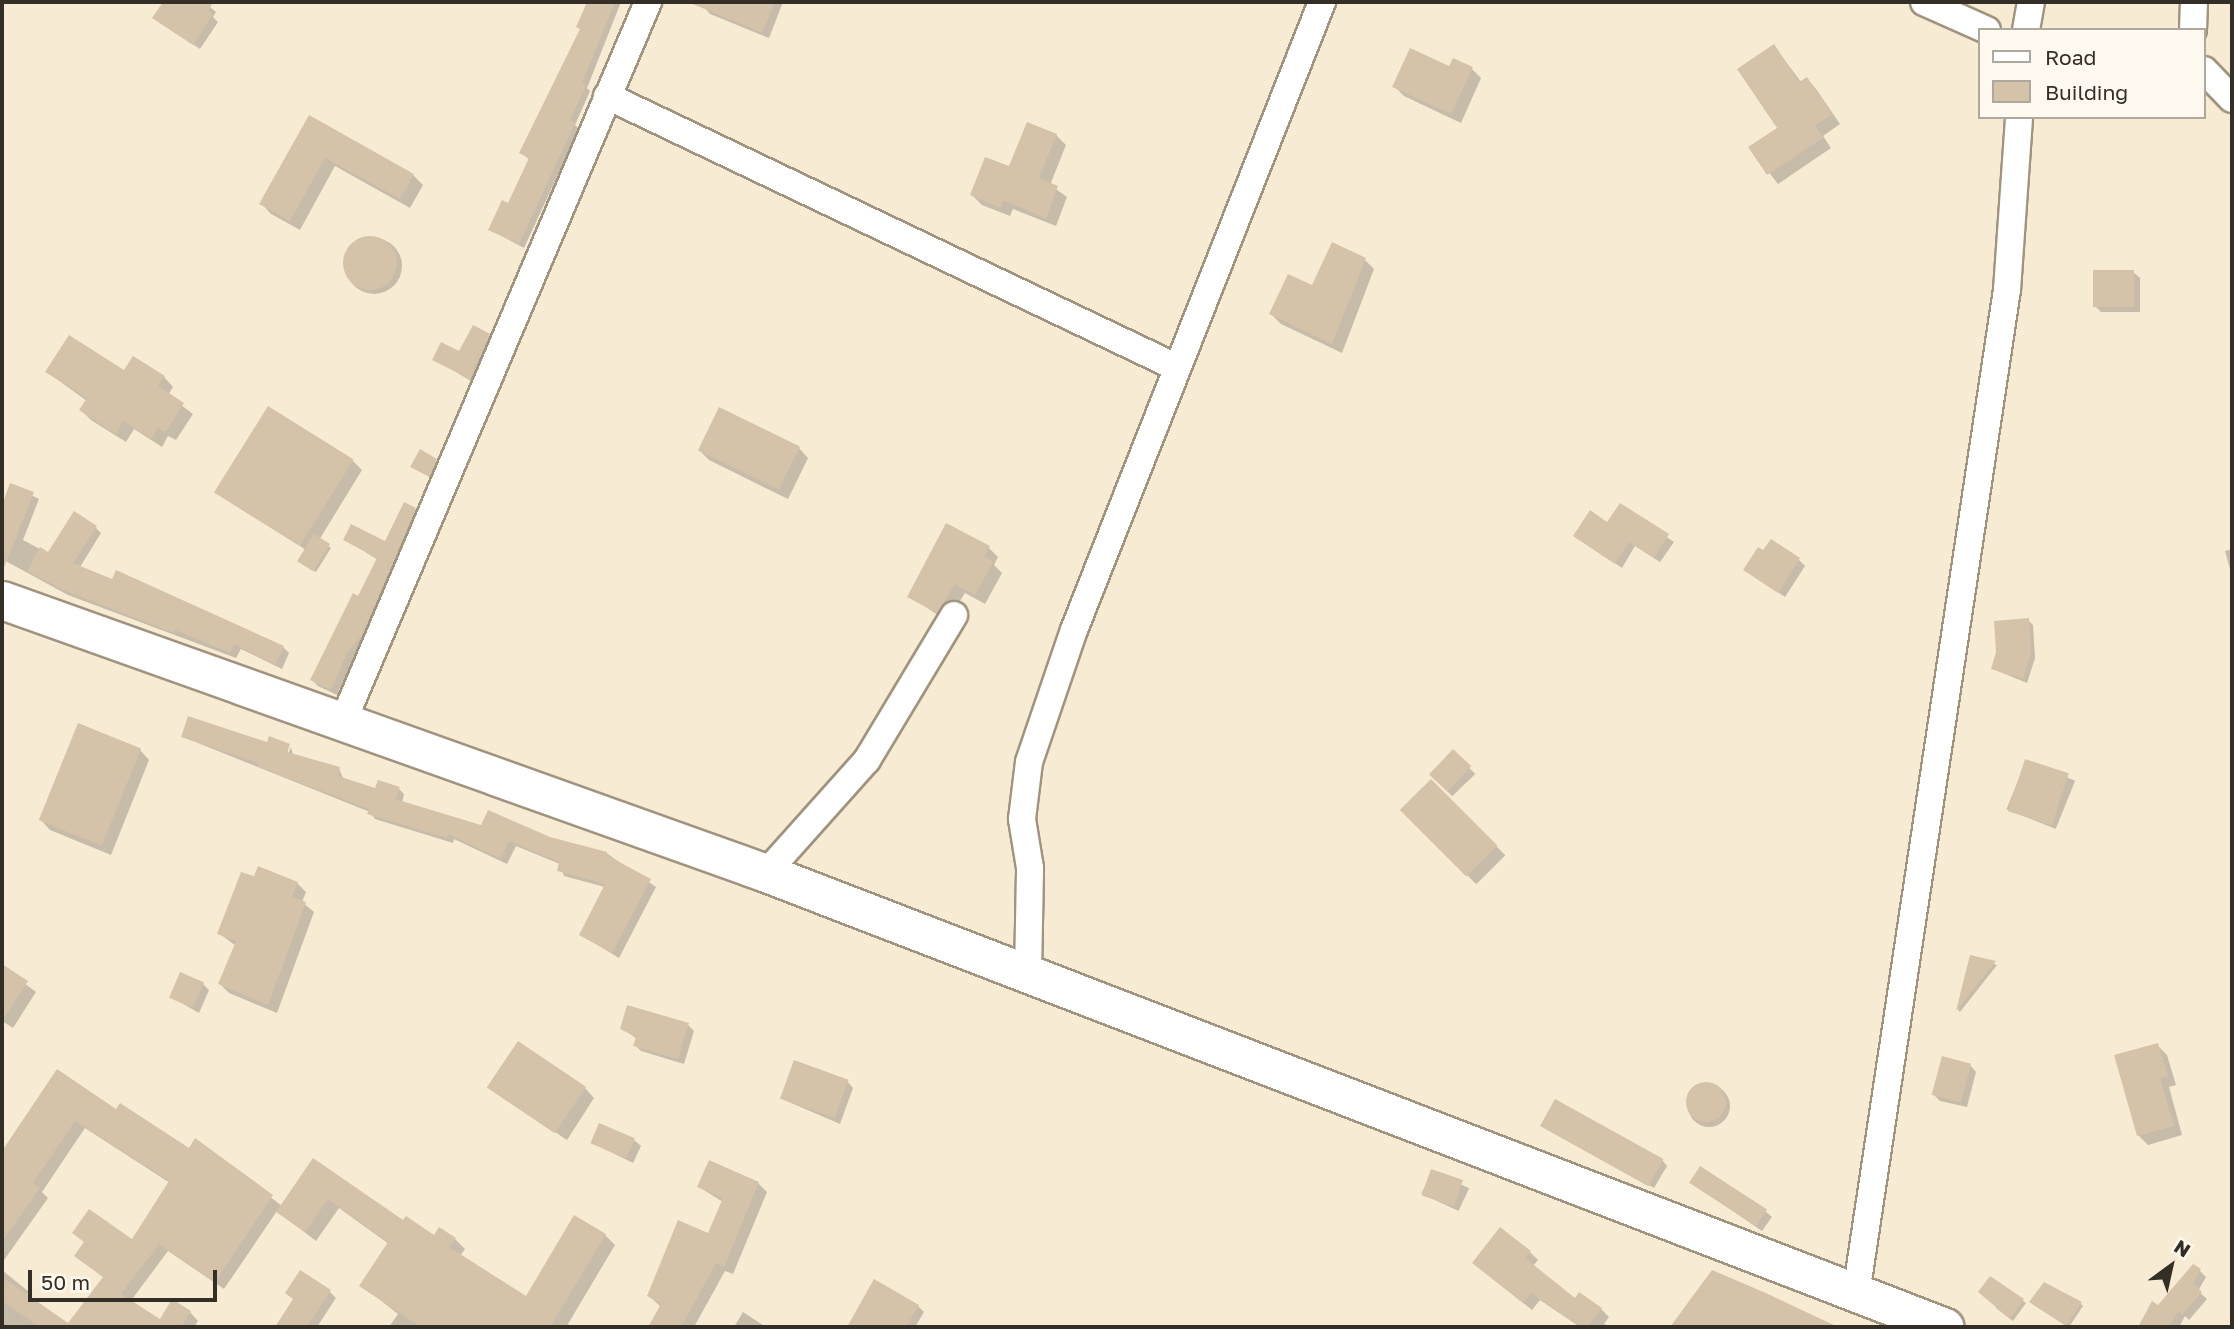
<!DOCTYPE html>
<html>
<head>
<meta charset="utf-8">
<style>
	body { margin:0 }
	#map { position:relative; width:2234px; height:1329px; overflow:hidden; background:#f8ebd4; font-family:"Golos Text",sans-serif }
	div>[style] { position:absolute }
	.shadow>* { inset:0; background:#0003; transform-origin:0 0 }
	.round { border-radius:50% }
	.building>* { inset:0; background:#d5c3a9; transform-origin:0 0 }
	.roads { filter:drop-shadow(2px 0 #a1947f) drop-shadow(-2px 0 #a1947f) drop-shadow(0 2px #a1947f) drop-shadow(0 -2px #a1947f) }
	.minor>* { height:26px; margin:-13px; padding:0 13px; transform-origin:13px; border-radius:13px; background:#fff }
	.secondary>* { height:37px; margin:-18.5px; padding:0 18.5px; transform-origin:18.5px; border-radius:18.5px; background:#fff }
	span { translate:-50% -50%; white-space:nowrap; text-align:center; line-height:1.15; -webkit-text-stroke:5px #fff9f0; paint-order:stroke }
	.frame { position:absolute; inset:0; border:4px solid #342f26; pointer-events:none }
	.legend { position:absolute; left:1978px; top:28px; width:228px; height:91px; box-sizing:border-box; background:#fff9f0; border:2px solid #aea89f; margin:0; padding:9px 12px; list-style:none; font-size:21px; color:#342f26 }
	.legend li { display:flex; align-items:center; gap:14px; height:35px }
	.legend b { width:35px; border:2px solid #aea89f }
	.north { position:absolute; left:2136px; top:1231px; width:70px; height:70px; -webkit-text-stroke:5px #fff9f0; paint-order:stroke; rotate:33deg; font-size:19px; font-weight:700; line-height:28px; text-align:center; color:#342f26 }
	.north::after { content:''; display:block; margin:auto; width:24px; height:32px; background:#342f26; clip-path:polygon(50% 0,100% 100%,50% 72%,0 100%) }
	.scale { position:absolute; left:28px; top:1270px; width:189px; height:32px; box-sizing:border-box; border:4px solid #342f26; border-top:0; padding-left:9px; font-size:21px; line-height:24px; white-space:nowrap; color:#342f26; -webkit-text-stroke:5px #fff9f0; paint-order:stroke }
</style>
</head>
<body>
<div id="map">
	<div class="shadow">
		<div style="clip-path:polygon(165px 2px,204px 2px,216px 12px,213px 17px,218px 22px,200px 49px,154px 18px)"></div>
		<div style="clip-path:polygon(587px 2px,621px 2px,587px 88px,590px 91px,575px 125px,579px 129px,524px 248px,490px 230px,509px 205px,530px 160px,521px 153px,581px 30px,578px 27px)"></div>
		<div style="clip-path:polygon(706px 2px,783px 2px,769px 38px,710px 14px,704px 7px)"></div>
		<div style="clip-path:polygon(1774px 46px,1801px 82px,1807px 79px,1816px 89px,1840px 124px,1823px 136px,1831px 148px,1778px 184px,1750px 148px,1779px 128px)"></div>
		<div style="clip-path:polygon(1450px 69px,1472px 69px,1481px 78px,1461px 123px,1404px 96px,1394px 86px)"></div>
		<div style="clip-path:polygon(309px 118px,413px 175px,423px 185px,410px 208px,335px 166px,300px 230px,271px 214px,262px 204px)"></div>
		<div style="clip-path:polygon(1056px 135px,1066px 145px,1050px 185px,1067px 197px,1056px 226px,1013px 209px,1010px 216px,982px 205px,972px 195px)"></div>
		<div class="round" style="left:346px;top:238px;width:56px;height:56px"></div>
		<div style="clip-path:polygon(1365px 260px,1374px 269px,1342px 353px,1281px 324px,1271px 314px)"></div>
		<div style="clip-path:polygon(2133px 272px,2140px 278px,2140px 312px,2101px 312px,2095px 306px)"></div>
		<div style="clip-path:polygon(489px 335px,495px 342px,476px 384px,434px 359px,460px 353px)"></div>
		<div style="clip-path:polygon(47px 372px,164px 377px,173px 387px,168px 395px,193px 414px,176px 440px,168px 436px,162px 447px,134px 429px,126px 442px,91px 420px,81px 410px,87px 401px)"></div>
		<div style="clip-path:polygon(799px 448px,808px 458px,788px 499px,709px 460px,699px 450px)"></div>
		<div style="clip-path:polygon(436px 460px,432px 478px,415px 469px)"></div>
		<div style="clip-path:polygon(353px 461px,362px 470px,319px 540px,331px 548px,316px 572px,302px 563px,306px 550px,217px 493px)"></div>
		<div style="clip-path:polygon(11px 485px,39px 499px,23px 540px,49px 554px,95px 527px,101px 533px,80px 567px,283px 647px,289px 653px,282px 669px,241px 649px,236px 658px,68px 595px,2px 559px,2px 510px)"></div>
		<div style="clip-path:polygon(1620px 505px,1674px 542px,1660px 562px,1635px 546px,1622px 568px,1575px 536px,1608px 524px)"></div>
		<div style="clip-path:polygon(415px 510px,422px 516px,368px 641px,353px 660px,337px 695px,318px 686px,312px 680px,378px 560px,345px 539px,386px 543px)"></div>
		<div style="clip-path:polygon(988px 547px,998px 557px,994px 565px,1002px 573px,985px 604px,965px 593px,947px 621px,909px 596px)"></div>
		<div style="clip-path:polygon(2232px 549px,2232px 576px,2225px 551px)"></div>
		<div style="clip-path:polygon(1799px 560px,1805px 566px,1785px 597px,1746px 570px)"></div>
		<div style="clip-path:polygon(2028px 620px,2033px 625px,2035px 658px,2027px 683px,1993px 669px)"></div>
		<div style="clip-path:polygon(183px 737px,289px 745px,286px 760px,291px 747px,293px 755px,339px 769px,344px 780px,376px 790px,399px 789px,404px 794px,402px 803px,482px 828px,606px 853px,656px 887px,619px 958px,581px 935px,605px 887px,564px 876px,560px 864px,516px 846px,507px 864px,454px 839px,453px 843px,375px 819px,370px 812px)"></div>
		<div style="clip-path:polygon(140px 750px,149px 760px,111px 855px,50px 830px,41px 820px)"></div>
		<div style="left:1453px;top:751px;width:32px;height:32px;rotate:46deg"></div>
		<div style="left:2026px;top:761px;width:53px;height:52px;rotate:22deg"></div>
		<div style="left:1431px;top:781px;width:105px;height:41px;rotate:45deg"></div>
		<div style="clip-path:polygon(297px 883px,306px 892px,302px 902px,314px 912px,277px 1013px,229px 993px,220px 984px,236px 946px,220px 934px)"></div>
		<div style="clip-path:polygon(1971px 957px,1997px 965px,1960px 1012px,1958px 1010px)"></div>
		<div style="clip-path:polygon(4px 968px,36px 992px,13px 1028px,2px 1021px)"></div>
		<div style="clip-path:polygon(203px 984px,209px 990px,199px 1013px,171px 997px)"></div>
		<div style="clip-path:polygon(688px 1025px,694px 1031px,684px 1064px,641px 1051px,635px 1045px,637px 1039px,622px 1028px)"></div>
		<div style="clip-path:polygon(2157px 1045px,2167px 1055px,2176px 1085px,2169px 1087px,2182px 1135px,2148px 1145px,2138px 1135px)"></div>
		<div style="clip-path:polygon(1970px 1065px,1976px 1072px,1967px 1107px,1940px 1101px,1934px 1095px)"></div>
		<div style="clip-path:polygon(57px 1072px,117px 1112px,190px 1150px,196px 1141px,282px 1206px,313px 1160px,404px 1222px,434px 1237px,455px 1239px,465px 1249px,460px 1256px,527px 1298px,605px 1235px,615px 1245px,568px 1324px,571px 1327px,389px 1327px,398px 1314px,361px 1285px,389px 1244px,339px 1208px,316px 1241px,277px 1211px,224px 1289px,168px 1251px,130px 1302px,161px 1321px,190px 1312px,198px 1321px,194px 1327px,2px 1327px,2px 1270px,29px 1292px,26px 1296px,69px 1325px,104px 1278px,77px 1256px,133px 1241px,170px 1183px,85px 1128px,42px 1192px,48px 1198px,2px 1263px,2px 1154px)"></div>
		<div style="clip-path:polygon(847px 1081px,853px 1088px,840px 1124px,782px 1099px)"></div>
		<div class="round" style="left:1688px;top:1085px;width:42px;height:42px"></div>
		<div style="clip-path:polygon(489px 1088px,585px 1088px,594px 1098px,567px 1140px)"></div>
		<div style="clip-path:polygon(1541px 1125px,1662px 1160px,1667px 1166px,1654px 1188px)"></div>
		<div style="clip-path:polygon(634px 1140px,641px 1146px,633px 1163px,592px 1143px)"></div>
		<div style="left:1432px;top:1171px;width:41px;height:25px;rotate:25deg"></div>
		<div style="clip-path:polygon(758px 1183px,767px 1192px,733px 1274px,725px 1271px,694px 1327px,650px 1327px,661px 1307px,649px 1296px,709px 1236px,723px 1202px,699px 1187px)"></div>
		<div style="clip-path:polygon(1692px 1183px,1765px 1211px,1772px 1217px,1762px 1231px)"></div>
		<div style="clip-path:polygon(1530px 1252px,1538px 1260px,1533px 1266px,1576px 1300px,1601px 1309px,1609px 1317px,1604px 1324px,1609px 1327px,1580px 1327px,1540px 1300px,1532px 1310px,1482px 1270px)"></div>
		<div style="clip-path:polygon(2199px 1270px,2206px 1277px,2198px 1291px,2207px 1299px,2189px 1320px,2185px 1316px,2179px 1327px,2140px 1327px,2152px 1304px,2159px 1307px)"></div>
		<div style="clip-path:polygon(1713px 1273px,1819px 1326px,1818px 1327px,1671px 1327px)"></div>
		<div style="clip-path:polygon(1990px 1278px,2026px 1303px,2013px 1321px,1996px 1308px)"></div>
		<div style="clip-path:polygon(330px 1292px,336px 1298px,317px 1327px,279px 1323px,295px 1300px)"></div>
		<div style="clip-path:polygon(2034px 1304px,2081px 1304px,2083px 1306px,2069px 1327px)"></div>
		<div style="clip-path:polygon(918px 1306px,924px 1312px,915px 1327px,855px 1327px,851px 1323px)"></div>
		<div style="clip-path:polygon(743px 1312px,766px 1327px,734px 1327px)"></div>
	</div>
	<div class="building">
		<div style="clip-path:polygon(163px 2px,213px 2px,208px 11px,213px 14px,193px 45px,152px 18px)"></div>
		<div style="clip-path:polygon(587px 2px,615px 2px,582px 83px,586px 85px,570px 120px,575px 123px,519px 244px,488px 230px,502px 200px,508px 203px,529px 158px,519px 153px,580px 29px,576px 27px)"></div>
		<div style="clip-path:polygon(688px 2px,775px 2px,762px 33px)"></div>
		<div style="clip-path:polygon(1774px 44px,1799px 82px,1807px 77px,1832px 114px,1815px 126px,1823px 138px,1767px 175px,1748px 147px,1777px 128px,1737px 69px)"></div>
		<div style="clip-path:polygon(1410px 48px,1449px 66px,1453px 58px,1473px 67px,1451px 114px,1392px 87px)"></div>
		<div style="clip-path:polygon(309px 115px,414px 174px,400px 199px,325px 158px,290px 221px,259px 204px)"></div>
		<div style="clip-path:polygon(1027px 122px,1057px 134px,1039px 178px,1058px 186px,1046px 218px,1003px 200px,1001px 208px,970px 195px,985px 157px,1009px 166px)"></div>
		<div class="round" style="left:343px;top:236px;width:54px;height:54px"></div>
		<div style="clip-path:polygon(1332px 242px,1366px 258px,1332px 344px,1269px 314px,1288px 274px,1312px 285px)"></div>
		<div style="left:2093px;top:270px;width:41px;height:37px"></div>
		<div style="clip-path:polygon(473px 325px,490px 334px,470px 379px,432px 360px,441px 342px,459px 351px)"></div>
		<div style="clip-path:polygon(69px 335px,124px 370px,133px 356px,165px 376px,158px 386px,184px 403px,166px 432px,158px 428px,151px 439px,123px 421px,116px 434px,79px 410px,87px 398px,45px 372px)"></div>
		<div style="left:268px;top:406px;width:101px;height:102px;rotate:32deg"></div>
		<div style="left:719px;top:407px;width:90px;height:48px;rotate:26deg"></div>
		<div style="clip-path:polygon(420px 449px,437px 459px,430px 477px,410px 467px)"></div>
		<div style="clip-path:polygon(10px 483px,34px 492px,3px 570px,2px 505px)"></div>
		<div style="clip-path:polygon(404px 502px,416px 508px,362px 635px,347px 653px,331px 690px,310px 680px,353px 593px,358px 596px,377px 558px,343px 540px,351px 524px,385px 541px)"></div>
		<div style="clip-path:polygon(1620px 503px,1669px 534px,1654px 558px,1629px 542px,1615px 564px,1573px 536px,1590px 510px,1607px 522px)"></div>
		<div style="clip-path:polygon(74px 511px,97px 526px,73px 563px,112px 579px,116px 570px,284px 646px,275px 664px,234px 644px,230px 653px,175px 630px,174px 633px,61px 589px,27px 571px,40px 547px,48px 552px)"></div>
		<div style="clip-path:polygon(946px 523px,990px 546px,984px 556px,993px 562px,975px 595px,955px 584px,937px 613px,907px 597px)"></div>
		<div style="left:314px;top:534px;width:19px;height:32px;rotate:32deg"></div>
		<div style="clip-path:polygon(1771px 539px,1800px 558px,1778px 593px,1743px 570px,1758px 547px,1763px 550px)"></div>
		<div style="clip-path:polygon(2029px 618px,2031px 652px,2023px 679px,1991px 669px,1996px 652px,1994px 621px)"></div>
		<div style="clip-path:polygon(188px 716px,267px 742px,269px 736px,290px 744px,287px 752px,340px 767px,338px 776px,375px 788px,378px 780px,400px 787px,395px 799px,481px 825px,488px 810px,550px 837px,607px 852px,606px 855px,651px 879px,612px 953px,579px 935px,605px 884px,557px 871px,559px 862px,509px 841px,501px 859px,448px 834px,447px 838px,367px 814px,369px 809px,258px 767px,259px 763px,181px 737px)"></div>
		<div style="left:78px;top:723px;width:68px;height:105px;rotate:22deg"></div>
		<div style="left:1453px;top:749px;width:25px;height:35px;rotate:43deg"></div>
		<div style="left:2025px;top:759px;width:46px;height:55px;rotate:18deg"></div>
		<div style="left:1431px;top:779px;width:94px;height:44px;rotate:45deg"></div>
		<div style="clip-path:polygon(258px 866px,298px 882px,292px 897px,306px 902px,268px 1005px,218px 984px,236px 941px,217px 934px,241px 872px,254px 876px)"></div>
		<div style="clip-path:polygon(1970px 955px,1996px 961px,1956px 1011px)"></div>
		<div style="clip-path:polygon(2px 964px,28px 981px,2px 1021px)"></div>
		<div style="left:180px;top:972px;width:26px;height:28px;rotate:23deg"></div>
		<div style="clip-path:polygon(627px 1005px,689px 1023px,678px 1059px,633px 1046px,636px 1037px,620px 1029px)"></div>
		<div style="left:518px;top:1041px;width:82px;height:56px;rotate:34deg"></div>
		<div style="clip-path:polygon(2158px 1043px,2168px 1076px,2160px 1078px,2174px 1126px,2137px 1136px,2114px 1055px)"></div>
		<div style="left:1942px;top:1056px;width:30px;height:40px;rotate:15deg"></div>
		<div style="left:794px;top:1060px;width:58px;height:41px;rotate:20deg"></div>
		<div style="clip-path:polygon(57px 1069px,116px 1109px,120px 1103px,189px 1148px,195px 1138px,273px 1195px,215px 1282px,159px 1244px,121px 1294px,160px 1319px,172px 1299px,191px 1311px,181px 1327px,40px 1327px,2px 1301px,2px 1277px,68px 1323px,103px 1277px,74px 1256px,84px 1242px,72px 1233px,89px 1209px,132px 1239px,169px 1181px,75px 1121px,33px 1183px,40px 1188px,2px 1242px,2px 1151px)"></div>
		<div class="round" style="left:1686px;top:1082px;width:40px;height:40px"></div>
		<div style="left:1555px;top:1099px;width:124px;height:31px;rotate:29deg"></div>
		<div style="left:599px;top:1123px;width:39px;height:22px;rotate:23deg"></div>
		<div style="clip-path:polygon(313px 1158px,403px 1220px,406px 1216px,434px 1235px,439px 1227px,456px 1238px,449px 1247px,526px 1296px,574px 1215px,606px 1234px,550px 1327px,421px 1327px,359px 1286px,388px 1242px,328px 1199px,305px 1232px,276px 1212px)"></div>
		<div style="clip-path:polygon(709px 1160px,759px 1182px,724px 1267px,716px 1263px,681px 1327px,648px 1327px,661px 1304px,647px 1296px,678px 1220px,708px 1233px,723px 1198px,697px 1187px)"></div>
		<div style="left:1700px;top:1166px;width:80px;height:20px;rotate:33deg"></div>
		<div style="left:1431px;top:1169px;width:34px;height:28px;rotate:19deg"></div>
		<div style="clip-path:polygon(1500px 1227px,1531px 1251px,1525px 1258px,1575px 1298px,1579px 1292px,1602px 1308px,1588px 1327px,1581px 1327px,1531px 1293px,1523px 1303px,1472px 1263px)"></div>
		<div style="clip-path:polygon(2193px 1264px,2201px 1269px,2193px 1283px,2202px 1292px,2182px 1315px,2178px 1311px,2169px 1327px,2138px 1327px,2152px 1301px,2158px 1305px)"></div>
		<div style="clip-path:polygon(300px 1270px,331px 1290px,307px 1327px,275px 1327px,293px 1299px,285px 1293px)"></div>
		<div style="clip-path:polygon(1712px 1270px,1768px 1294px,1838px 1327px,1670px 1327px)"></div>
		<div style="clip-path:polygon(1990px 1276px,2024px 1299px,2010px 1319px,1978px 1292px)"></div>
		<div style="clip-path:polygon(874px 1279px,919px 1305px,906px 1327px,847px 1327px)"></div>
		<div style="clip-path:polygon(2044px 1282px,2082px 1302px,2066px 1326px,2029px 1302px)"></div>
	</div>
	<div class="roads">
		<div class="minor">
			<div style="left:1924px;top:2px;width:69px;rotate:24deg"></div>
			<div style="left:2026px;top:30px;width:28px;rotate:-80deg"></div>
			<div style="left:2193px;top:30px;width:28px;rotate:-88deg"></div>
			<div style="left:2204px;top:70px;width:40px;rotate:46deg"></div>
			<div style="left:607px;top:96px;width:630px;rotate:25.47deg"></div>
			<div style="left:344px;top:719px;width:779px;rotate:-67.02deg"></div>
			<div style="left:766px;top:873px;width:152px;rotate:-48.2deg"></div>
			<div style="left:867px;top:760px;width:169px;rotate:-59deg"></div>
			<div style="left:1028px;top:975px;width:107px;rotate:-88.9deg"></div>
			<div style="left:1030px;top:868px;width:50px;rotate:-99.3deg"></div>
			<div style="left:1022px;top:819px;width:57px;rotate:-83deg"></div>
			<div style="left:1029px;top:762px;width:139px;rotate:-71.2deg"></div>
			<div style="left:1074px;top:630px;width:675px;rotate:-68.45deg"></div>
			<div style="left:1856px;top:1294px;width:1015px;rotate:-81.45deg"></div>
			<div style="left:2007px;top:290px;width:173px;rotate:-86deg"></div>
		</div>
		<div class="secondary">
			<div style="left:2px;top:600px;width:811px;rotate:19.66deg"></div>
			<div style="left:766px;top:873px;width:1263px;rotate:21.06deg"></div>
		</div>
	</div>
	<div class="frame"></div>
	<ul class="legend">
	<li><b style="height:9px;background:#fff"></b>Road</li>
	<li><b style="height:19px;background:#d5c3a9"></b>Building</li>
	</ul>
	<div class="north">N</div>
	<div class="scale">50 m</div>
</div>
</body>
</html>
